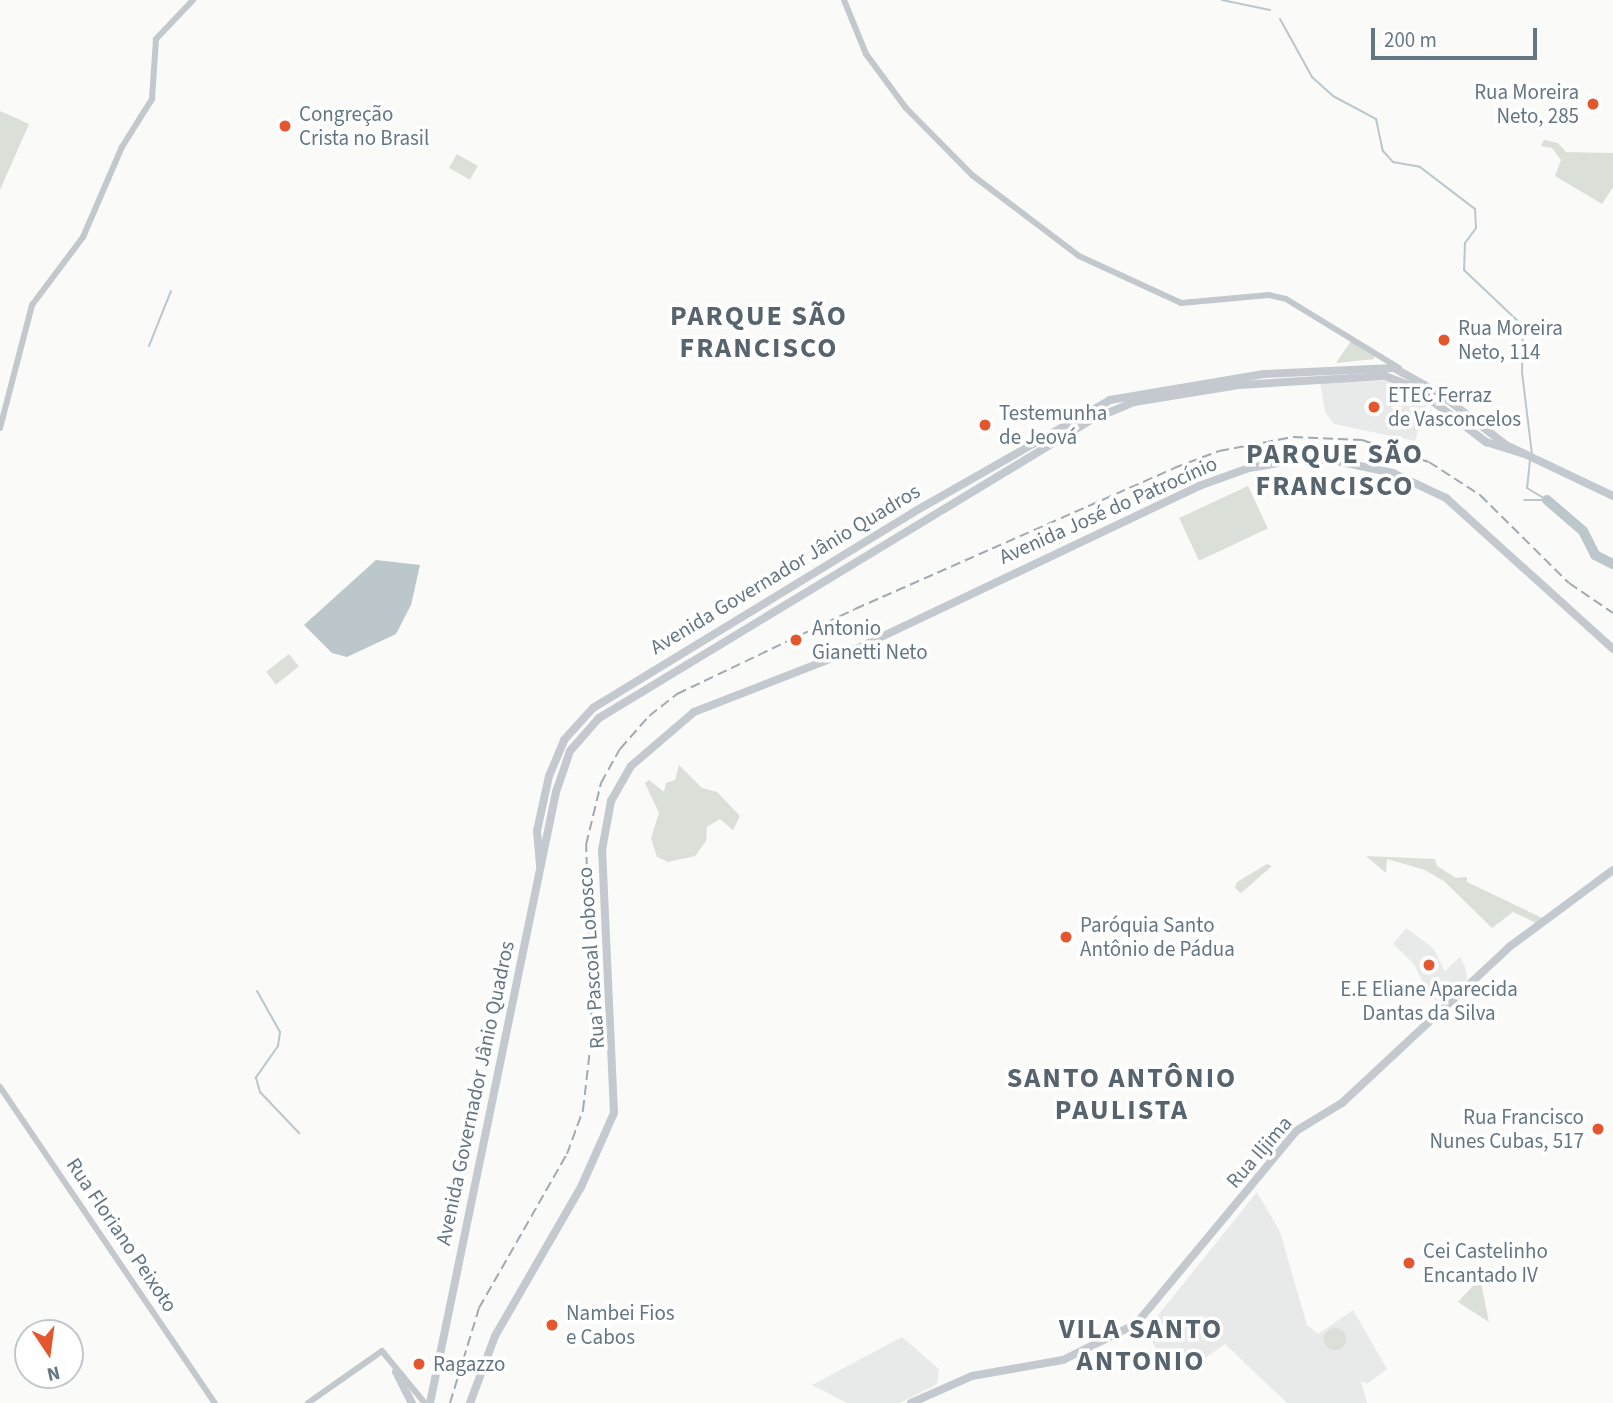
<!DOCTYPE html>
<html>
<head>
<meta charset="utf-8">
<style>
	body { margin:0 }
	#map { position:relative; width:1613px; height:1403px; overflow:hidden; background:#fafaf8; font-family:"Source Sans 3",sans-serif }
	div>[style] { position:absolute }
	.built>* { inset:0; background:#e8e9e9 }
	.green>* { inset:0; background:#dadfd7; transform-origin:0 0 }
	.round { border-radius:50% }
	.water>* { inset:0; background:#bbc7cb }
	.stream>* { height:2px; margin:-1px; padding:0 1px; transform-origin:1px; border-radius:1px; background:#bbc7cb }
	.river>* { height:10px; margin:-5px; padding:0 5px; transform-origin:5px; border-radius:5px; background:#bbc7cb }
	.minor>* { height:6px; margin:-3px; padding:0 3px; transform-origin:3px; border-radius:3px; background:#c3c8cc }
	.major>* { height:8px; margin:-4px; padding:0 4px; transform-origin:4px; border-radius:4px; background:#c3c9ce }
	.rail>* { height:2px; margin-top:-1px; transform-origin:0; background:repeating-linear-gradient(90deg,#a2aab0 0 10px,transparent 0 15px) }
	.dots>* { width:19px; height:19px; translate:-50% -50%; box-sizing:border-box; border:4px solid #fff; border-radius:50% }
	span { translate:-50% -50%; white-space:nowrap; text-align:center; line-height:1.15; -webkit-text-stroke:7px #fff; paint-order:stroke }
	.poi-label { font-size:21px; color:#657683 }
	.right { translate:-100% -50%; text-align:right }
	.left { translate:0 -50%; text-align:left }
	.street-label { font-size:21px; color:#657683 }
	.district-label { font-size:28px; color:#57646e; font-weight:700; letter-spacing:2px }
	.north { position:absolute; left:14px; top:1319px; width:70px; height:70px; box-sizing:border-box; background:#fff; border:2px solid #c1c8cd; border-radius:50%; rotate:167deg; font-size:19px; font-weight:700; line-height:28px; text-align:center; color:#657683 }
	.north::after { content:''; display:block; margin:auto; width:24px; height:32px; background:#e4572e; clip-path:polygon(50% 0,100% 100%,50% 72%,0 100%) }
	.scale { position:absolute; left:1371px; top:28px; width:166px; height:32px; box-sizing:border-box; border:4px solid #657683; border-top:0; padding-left:9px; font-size:21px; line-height:24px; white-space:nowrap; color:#657683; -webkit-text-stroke:5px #fff; paint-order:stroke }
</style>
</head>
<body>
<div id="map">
	<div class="built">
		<div style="clip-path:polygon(1387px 381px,1427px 401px,1415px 441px,1334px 424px,1325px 412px,1320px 382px)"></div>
		<div style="clip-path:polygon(1406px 928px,1433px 948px,1445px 971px,1460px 957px,1465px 967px,1467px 979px,1442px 1005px,1433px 1003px,1414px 964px,1393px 944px)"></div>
		<div style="clip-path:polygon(1257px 1192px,1280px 1232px,1307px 1325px,1318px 1334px,1353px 1310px,1387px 1369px,1367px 1384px,1361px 1381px,1367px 1403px,1287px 1403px,1225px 1344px,1205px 1358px,1166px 1373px,1147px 1329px)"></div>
		<div style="clip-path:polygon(902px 1337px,939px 1369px,937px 1384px,900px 1403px,847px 1403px,812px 1385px)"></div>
	</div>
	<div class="green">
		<div style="clip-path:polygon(0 111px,29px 124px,0 190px)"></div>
		<div style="clip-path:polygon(1544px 140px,1558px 143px,1566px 152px,1613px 153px,1613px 187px,1602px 204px,1555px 176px,1561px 160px,1552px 148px,1541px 146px)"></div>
		<div style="left:457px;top:154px;width:24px;height:16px;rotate:30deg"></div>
		<div style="clip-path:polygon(1351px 341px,1374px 356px,1374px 359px,1336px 363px)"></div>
		<div style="left:1248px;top:486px;width:47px;height:76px;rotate:65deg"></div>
		<div style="left:289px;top:654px;width:16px;height:29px;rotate:52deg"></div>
		<div style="clip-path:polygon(679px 765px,702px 788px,717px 792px,740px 816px,733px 830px,720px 819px,707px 827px,706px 841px,695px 856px,668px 862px,657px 857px,651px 838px,659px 813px,645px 783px,649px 780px,664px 792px,666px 783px,675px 780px)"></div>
		<div style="clip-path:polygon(1366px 856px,1435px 859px,1437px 866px,1456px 878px,1467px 877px,1467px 882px,1542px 918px,1536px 923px,1513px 912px,1492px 928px,1444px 881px,1425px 870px,1387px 859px,1386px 873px)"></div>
		<div style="clip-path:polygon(1267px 864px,1272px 866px,1241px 893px,1235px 888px,1237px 882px)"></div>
		<div style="clip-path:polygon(1480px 1278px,1489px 1322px,1458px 1302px)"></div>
		<div class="round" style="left:1324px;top:1328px;width:22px;height:22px"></div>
	</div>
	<div class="water">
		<div style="clip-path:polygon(376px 560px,420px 565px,411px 605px,396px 634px,347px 657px,332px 653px,304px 625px)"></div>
	</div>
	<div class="stream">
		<div style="left:1222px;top:0;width:49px;rotate:11.8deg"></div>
		<div style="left:1280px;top:19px;width:66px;rotate:61.1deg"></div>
		<div style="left:1312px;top:77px;width:28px;rotate:42deg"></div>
		<div style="left:1333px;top:96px;width:49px;rotate:28.1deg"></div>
		<div style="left:1376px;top:119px;width:33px;rotate:78deg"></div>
		<div style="left:1383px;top:151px;width:15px;rotate:48deg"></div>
		<div style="left:1393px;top:162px;width:27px;rotate:10deg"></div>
		<div style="left:1420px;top:167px;width:69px;rotate:37.4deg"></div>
		<div style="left:1475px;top:209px;width:19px;rotate:87deg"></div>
		<div style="left:1476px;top:228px;width:19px;rotate:126deg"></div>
		<div style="left:1465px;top:243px;width:27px;rotate:92deg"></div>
		<div style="left:1464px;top:270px;width:81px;rotate:43.5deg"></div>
		<div style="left:1523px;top:326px;width:46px;rotate:91.2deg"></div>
		<div style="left:1522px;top:372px;width:84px;rotate:83.1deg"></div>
		<div style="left:149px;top:346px;width:59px;rotate:-68.2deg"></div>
		<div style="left:1530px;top:460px;width:28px;rotate:96deg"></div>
		<div style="left:1527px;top:488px;width:23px;rotate:31deg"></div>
		<div style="left:1524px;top:500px;width:23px"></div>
		<div style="left:257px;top:991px;width:47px;rotate:60.7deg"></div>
		<div style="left:280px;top:1032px;width:14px;rotate:98deg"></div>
		<div style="left:278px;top:1046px;width:39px;rotate:125deg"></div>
		<div style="left:256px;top:1078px;width:15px;rotate:74deg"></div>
		<div style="left:260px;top:1092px;width:57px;rotate:46.4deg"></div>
	</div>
	<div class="river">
		<div style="left:1547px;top:500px;width:48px;rotate:40.7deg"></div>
		<div style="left:1583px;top:531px;width:27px;rotate:63deg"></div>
		<div style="left:1595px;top:555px;width:20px;rotate:27deg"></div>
	</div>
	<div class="minor">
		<div style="left:844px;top:0;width:58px;rotate:67.8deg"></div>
		<div style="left:866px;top:54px;width:67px;rotate:53.5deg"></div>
		<div style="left:906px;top:108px;width:94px;rotate:45.4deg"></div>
		<div style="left:972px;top:175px;width:134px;rotate:37.1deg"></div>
		<div style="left:1079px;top:256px;width:112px;rotate:24.7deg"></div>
		<div style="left:1181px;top:303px;width:88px;rotate:-5.2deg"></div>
		<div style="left:1269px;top:295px;width:17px;rotate:13deg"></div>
		<div style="left:1286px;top:299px;width:132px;rotate:31.4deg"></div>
		<div style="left:0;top:428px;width:127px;rotate:-75.4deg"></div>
		<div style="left:32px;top:305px;width:85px;rotate:-53.1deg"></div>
		<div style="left:83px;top:237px;width:98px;rotate:-66.6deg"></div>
		<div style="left:122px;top:147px;width:57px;rotate:-58deg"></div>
		<div style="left:152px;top:99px;width:60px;rotate:-86.2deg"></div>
		<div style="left:156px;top:39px;width:54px;rotate:-46.5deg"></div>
		<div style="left:0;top:1087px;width:382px;rotate:55.8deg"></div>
		<div style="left:308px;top:1403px;width:90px;rotate:-35.1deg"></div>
		<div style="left:382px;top:1351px;width:65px;rotate:50.6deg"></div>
	</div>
	<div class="major">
		<div style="left:540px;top:865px;width:34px;rotate:-95deg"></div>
		<div style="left:537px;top:831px;width:56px;rotate:-77.7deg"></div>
		<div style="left:549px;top:776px;width:39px;rotate:-67deg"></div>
		<div style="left:564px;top:740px;width:43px;rotate:-47.8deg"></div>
		<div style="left:593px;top:708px;width:374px;rotate:-31.4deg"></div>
		<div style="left:912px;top:513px;width:228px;rotate:-29.7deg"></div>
		<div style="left:1110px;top:400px;width:156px;rotate:-9.6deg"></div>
		<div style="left:1264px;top:374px;width:130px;rotate:-2.6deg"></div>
		<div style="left:1394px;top:368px;width:51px;rotate:29.1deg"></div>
		<div style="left:1439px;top:393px;width:85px;rotate:37.8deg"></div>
		<div style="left:1506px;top:445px;width:119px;rotate:25.5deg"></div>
		<div style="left:396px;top:1372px;width:35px;rotate:63deg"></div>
		<div style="left:430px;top:1403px;width:624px;rotate:-78.35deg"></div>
		<div style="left:556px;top:792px;width:43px;rotate:-71.1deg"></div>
		<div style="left:570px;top:751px;width:44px;rotate:-48.7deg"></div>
		<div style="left:599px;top:718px;width:575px;rotate:-31.2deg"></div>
		<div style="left:1091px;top:420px;width:47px;rotate:-22.7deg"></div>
		<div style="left:1134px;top:402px;width:106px;rotate:-9.2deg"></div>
		<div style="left:1239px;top:385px;width:146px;rotate:-3.5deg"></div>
		<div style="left:1385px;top:376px;width:31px;rotate:21deg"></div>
		<div style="left:1414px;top:387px;width:91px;rotate:37.4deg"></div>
		<div style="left:1486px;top:442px;width:41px;rotate:17.1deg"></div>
		<div style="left:470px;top:1403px;width:72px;rotate:-69.5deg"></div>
		<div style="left:495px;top:1336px;width:172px;rotate:-60deg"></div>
		<div style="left:581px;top:1187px;width:81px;rotate:-66deg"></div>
		<div style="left:614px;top:1113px;width:263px;rotate:-92.6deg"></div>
		<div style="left:602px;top:850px;width:50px;rotate:-79.6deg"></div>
		<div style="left:611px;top:801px;width:40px;rotate:-60.3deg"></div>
		<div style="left:631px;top:766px;width:83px;rotate:-40.6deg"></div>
		<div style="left:694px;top:712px;width:176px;rotate:-21.3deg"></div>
		<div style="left:858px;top:648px;width:378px;rotate:-25.4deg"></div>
		<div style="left:1199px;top:486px;width:53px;rotate:-19.8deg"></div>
		<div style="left:1249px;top:468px;width:48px;rotate:-9.7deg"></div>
		<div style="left:1296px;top:460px;width:36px"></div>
		<div style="left:1332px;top:460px;width:62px;rotate:12deg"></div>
		<div style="left:1393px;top:473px;width:59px;rotate:25.3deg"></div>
		<div style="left:1446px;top:498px;width:225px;rotate:42.1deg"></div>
		<div style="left:911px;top:1403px;width:67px;rotate:-23.9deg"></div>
		<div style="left:972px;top:1376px;width:92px;rotate:-10deg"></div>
		<div style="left:1063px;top:1360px;width:81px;rotate:-26.3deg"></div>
		<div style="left:1136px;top:1324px;width:251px;rotate:-50.3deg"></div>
		<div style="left:1296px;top:1131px;width:54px;rotate:-31.3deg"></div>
		<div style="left:1342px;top:1103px;width:229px;rotate:-43deg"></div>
		<div style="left:1509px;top:947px;width:129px;rotate:-36.5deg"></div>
	</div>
	<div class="rail">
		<div style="left:450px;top:1403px;width:99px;rotate:-73deg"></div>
		<div style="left:479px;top:1308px;width:177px;rotate:-60.3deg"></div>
		<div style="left:567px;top:1154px;width:47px;rotate:-70deg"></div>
		<div style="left:583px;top:1110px;width:79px;rotate:-83.4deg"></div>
		<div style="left:592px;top:1032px;width:187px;rotate:-91.8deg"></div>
		<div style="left:586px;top:845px;width:64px;rotate:-76.4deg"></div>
		<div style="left:601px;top:783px;width:39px;rotate:-61deg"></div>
		<div style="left:620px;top:749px;width:44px;rotate:-48.7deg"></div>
		<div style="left:649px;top:716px;width:36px;rotate:-38deg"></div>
		<div style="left:677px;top:694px;width:197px;rotate:-25.5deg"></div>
		<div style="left:855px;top:609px;width:349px;rotate:-23.8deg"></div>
		<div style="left:1174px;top:468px;width:48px;rotate:-20.7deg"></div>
		<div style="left:1219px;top:451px;width:75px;rotate:-10.7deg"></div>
		<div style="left:1293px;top:437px;width:69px;rotate:2.5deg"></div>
		<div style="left:1362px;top:440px;width:71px;rotate:18.2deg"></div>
		<div style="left:1429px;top:462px;width:61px;rotate:32.9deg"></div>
		<div style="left:1480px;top:495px;width:125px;rotate:44.7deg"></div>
		<div style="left:1569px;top:583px;width:53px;rotate:34.3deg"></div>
	</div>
	<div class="dots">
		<div style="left:1593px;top:104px;background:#e4572e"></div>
		<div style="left:285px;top:126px;background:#e4572e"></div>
		<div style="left:1444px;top:340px;background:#e4572e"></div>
		<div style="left:1374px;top:407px;background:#e4572e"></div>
		<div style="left:985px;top:425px;background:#e4572e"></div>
		<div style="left:796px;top:640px;background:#e4572e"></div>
		<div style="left:1066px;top:937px;background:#e4572e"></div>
		<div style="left:1429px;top:965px;background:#e4572e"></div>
		<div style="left:1598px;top:1129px;background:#e4572e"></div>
		<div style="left:1409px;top:1263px;background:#e4572e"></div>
		<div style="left:552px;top:1325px;background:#e4572e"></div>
		<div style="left:419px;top:1364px;background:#e4572e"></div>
	</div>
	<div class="poi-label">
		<span class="right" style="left:1579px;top:104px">Rua Moreira<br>Neto, 285</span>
		<span class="left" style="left:299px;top:126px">Congreção<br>Crista no Brasil</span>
		<span class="left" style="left:1458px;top:340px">Rua Moreira<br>Neto, 114</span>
		<span class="left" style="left:1388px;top:407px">ETEC Ferraz<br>de Vasconcelos</span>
		<span class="left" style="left:999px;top:425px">Testemunha<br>de Jeová</span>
		<span class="left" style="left:812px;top:640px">Antonio<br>Gianetti Neto</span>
		<span class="left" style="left:1080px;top:937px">Paróquia Santo<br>Antônio de Pádua</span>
		<span style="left:1429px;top:1001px">E.E Eliane Aparecida<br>Dantas da Silva</span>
		<span class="right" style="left:1584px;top:1129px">Rua Francisco<br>Nunes Cubas, 517</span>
		<span class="left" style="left:1423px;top:1263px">Cei Castelinho<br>Encantado IV</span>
		<span class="left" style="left:566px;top:1325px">Nambei Fios<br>e Cabos</span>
		<span class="left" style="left:433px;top:1364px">Ragazzo</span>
	</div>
	<div class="street-label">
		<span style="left:1108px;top:510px;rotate:-24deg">Avenida José do Patrocínio</span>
		<span style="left:785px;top:569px;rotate:-31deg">Avenida Governador Jânio Quadros</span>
		<span style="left:591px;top:958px;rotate:-94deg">Rua Pascoal Lobosco</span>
		<span style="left:475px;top:1093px;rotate:-78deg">Avenida Governador Jânio Quadros</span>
		<span style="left:1259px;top:1152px;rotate:-49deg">Rua Iljima</span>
		<span style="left:122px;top:1235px;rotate:56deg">Rua Floriano Peixoto</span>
	</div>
	<div class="district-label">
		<span style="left:759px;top:332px">PARQUE SÃO<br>FRANCISCO</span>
		<span style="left:1335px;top:470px">PARQUE SÃO<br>FRANCISCO</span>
		<span style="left:1122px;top:1094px">SANTO ANTÔNIO<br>PAULISTA</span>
		<span style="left:1141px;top:1345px">VILA SANTO<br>ANTONIO</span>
	</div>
	<div class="north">N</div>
	<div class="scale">200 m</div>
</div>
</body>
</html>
